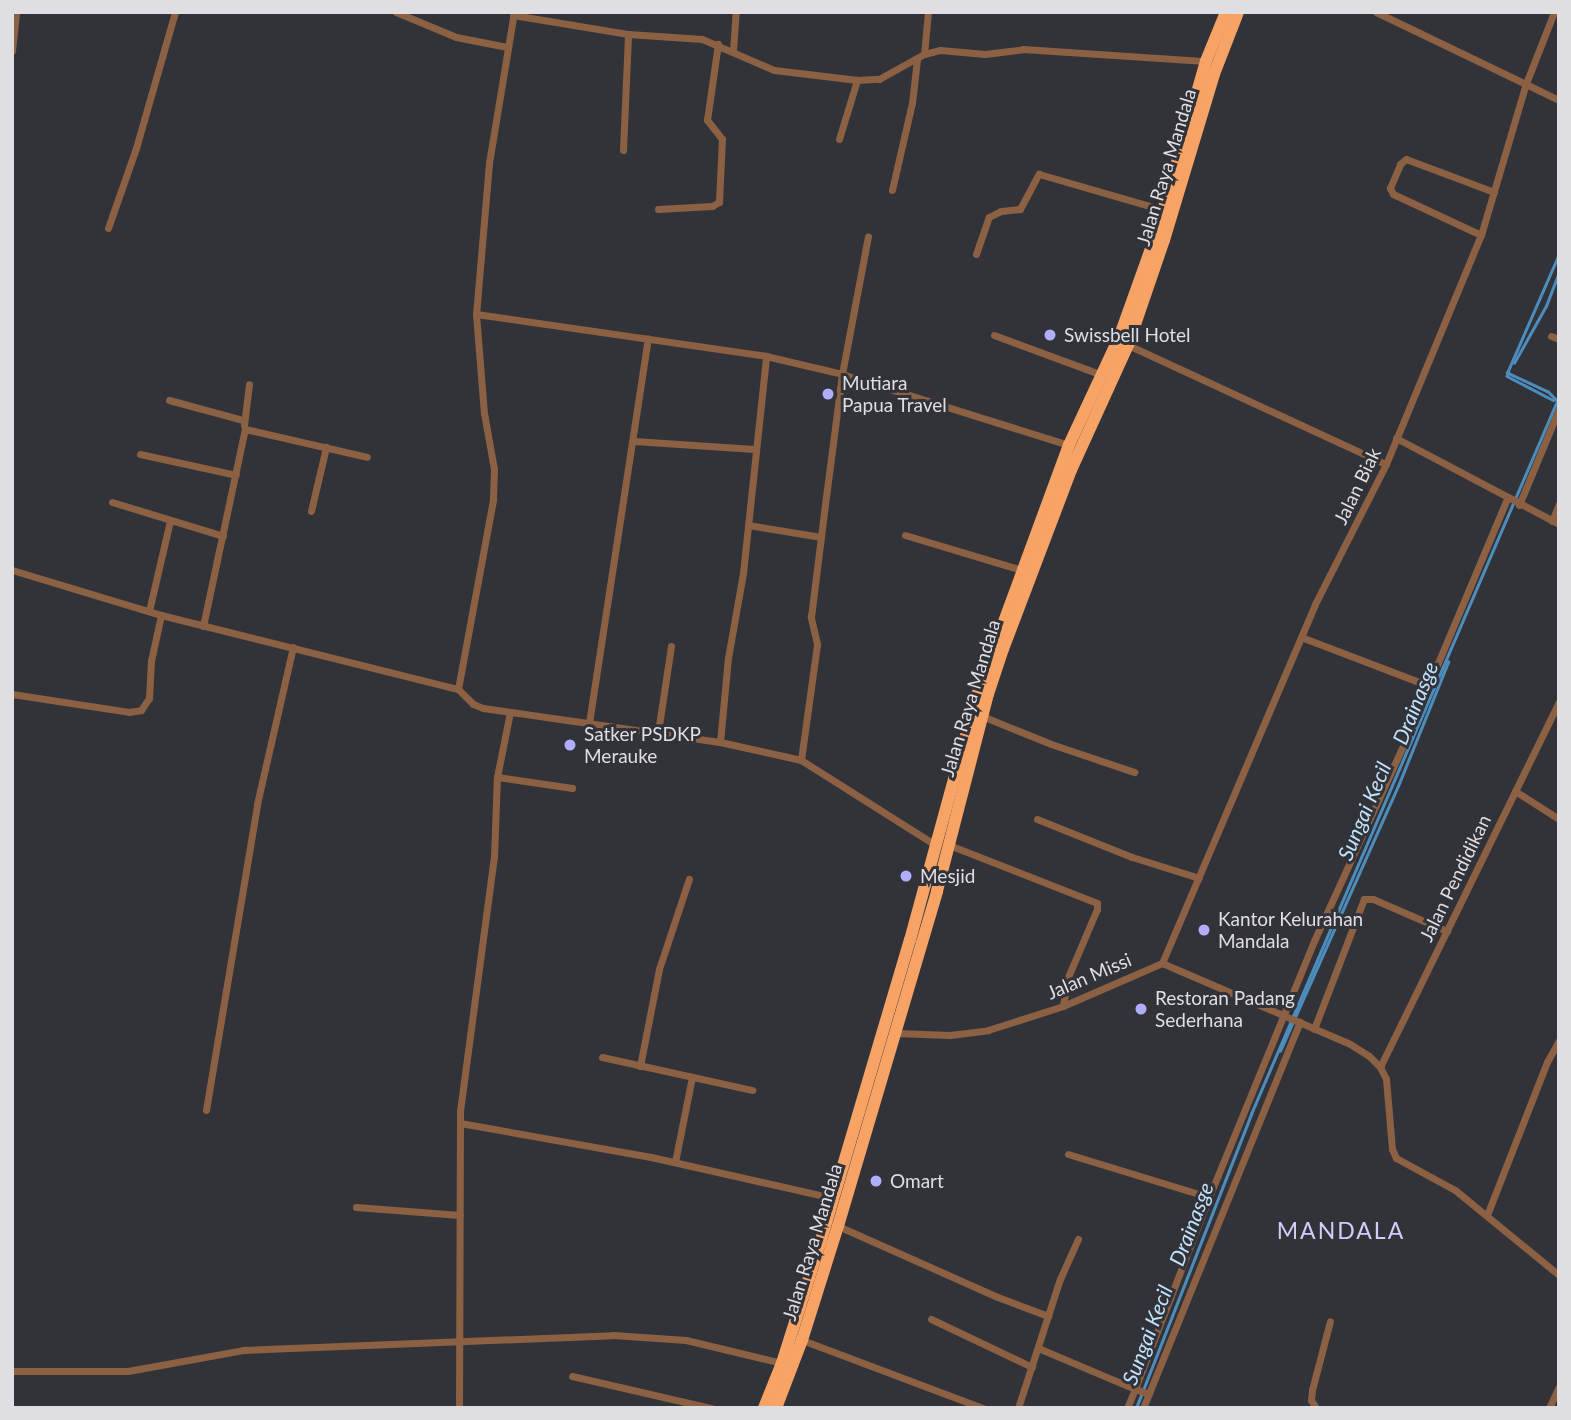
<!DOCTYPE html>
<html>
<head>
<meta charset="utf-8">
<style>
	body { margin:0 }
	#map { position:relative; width:1571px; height:1420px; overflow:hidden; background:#323339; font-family:Lato,sans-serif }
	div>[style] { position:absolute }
	.stream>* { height:2.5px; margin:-1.25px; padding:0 1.25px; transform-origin:1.25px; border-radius:1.25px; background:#4c8dbd }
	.street>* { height:7px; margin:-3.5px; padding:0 3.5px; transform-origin:3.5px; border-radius:3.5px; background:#8c6143 }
	.highway>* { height:12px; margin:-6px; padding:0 6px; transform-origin:6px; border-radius:6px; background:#f7a365 }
	.dots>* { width:19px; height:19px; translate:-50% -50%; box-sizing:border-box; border:4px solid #323339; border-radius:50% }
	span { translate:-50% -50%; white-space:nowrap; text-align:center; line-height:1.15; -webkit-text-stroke:6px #323339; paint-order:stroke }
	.street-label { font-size:19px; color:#dfdfe3 }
	.poi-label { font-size:19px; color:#dfdfe3 }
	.left { translate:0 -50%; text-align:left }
	.water-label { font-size:21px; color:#c1e2fd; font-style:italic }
	.quarter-label { font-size:23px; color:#cecefa; letter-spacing:2px }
	.frame { position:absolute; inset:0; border:14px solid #dfdfe3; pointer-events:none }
</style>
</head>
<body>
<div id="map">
	<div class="stream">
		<div style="left:1514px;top:363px;width:65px;rotate:-60.7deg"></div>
		<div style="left:1546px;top:306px;width:36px;rotate:-69deg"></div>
		<div style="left:1509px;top:372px;width:4px;rotate:117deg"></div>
		<div style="left:1507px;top:376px;width:52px;rotate:27.6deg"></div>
		<div style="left:1280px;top:1051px;width:290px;rotate:-66deg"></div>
		<div style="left:1398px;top:786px;width:134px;rotate:-68deg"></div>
		<div style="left:1136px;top:1408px;width:316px;rotate:-68.6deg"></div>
		<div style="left:1251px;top:1114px;width:776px;rotate:-66.77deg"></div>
		<div style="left:1557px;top:401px;width:13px;rotate:-135deg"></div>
		<div style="left:1548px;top:392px;width:45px;rotate:-155.1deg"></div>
		<div style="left:1507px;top:373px;width:130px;rotate:-66.4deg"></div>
	</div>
	<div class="street">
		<div style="left:396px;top:12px;width:65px;rotate:22.6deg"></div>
		<div style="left:456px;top:37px;width:52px;rotate:11.1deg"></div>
		<div style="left:514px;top:12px;width:153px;rotate:99.4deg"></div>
		<div style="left:489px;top:163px;width:152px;rotate:94.9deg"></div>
		<div style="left:476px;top:314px;width:99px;rotate:85.4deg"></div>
		<div style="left:484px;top:413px;width:57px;rotate:79.9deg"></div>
		<div style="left:494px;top:469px;width:31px;rotate:92deg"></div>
		<div style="left:493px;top:500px;width:192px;rotate:100.5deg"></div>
		<div style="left:458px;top:689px;width:21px;rotate:45deg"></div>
		<div style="left:473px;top:704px;width:11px;rotate:22deg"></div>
		<div style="left:483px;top:708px;width:239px;rotate:8.2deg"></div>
		<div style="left:720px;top:742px;width:83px;rotate:12.5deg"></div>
		<div style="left:801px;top:760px;width:161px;rotate:32.3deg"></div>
		<div style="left:1376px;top:12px;width:203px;rotate:25.7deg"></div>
		<div style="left:513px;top:15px;width:117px;rotate:9.4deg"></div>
		<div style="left:628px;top:34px;width:74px;rotate:3.9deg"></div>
		<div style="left:702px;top:39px;width:78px;rotate:23.3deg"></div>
		<div style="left:774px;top:70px;width:84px;rotate:6.9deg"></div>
		<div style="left:857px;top:80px;width:22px;rotate:-3deg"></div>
		<div style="left:879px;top:79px;width:51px;rotate:-29.1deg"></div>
		<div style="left:924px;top:54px;width:16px;rotate:-14deg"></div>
		<div style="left:940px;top:50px;width:45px;rotate:5.1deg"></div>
		<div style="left:985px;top:54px;width:38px;rotate:-7deg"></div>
		<div style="left:1023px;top:49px;width:183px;rotate:3.8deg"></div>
		<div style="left:12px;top:51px;width:39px;rotate:-84deg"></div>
		<div style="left:733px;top:51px;width:39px;rotate:-86deg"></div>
		<div style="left:924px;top:54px;width:42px;rotate:-84.6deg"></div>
		<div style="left:839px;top:139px;width:62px;rotate:-73deg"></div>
		<div style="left:623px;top:150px;width:116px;rotate:-87.5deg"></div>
		<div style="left:892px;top:190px;width:89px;rotate:-77.1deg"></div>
		<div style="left:912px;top:103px;width:44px;rotate:-83.5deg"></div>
		<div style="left:658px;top:209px;width:54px;rotate:-3.2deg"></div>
		<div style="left:712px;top:206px;width:8px;rotate:-30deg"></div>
		<div style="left:719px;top:202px;width:63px;rotate:-87.3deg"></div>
		<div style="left:722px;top:139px;width:24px;rotate:-128deg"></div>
		<div style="left:707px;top:120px;width:77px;rotate:-81.8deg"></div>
		<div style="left:108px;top:228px;width:85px;rotate:-70.7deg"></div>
		<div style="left:136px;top:148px;width:141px;rotate:-74deg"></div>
		<div style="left:1481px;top:235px;width:97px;rotate:-155deg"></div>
		<div style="left:1393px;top:194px;width:7px;rotate:-117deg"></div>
		<div style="left:1390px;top:188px;width:26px;rotate:-67deg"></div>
		<div style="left:1400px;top:164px;width:8px;rotate:-40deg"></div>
		<div style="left:1406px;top:159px;width:94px;rotate:20.6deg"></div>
		<div style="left:976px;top:254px;width:39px;rotate:-71deg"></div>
		<div style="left:989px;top:217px;width:13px;rotate:-27deg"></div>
		<div style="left:1001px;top:211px;width:19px;rotate:-6deg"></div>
		<div style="left:1020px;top:209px;width:40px;rotate:-62deg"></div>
		<div style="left:1039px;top:174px;width:130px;rotate:16.1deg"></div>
		<div style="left:476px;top:314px;width:293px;rotate:8.2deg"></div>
		<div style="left:766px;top:356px;width:78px;rotate:13.3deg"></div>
		<div style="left:842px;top:374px;width:238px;rotate:17.4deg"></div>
		<div style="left:994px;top:335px;width:115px;rotate:20.3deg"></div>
		<div style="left:1551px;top:336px;width:9px;rotate:21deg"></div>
		<div style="left:1128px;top:345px;width:284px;rotate:24.8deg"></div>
		<div style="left:169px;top:400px;width:77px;rotate:15.1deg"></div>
		<div style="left:244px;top:425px;width:41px;rotate:-83deg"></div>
		<div style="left:1396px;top:438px;width:184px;rotate:27.8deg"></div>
		<div style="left:634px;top:441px;width:120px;rotate:3.8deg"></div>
		<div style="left:140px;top:454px;width:98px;rotate:12.3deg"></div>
		<div style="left:112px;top:502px;width:116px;rotate:17deg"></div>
		<div style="left:1519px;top:505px;width:104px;rotate:-67.4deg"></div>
		<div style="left:311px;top:511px;width:66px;rotate:-76.8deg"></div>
		<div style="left:1552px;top:521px;width:18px;rotate:-68deg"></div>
		<div style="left:748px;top:525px;width:74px;rotate:9.3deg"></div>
		<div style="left:905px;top:535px;width:125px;rotate:16.7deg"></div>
		<div style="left:12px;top:570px;width:156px;rotate:16.8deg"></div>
		<div style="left:161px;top:615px;width:306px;rotate:14deg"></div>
		<div style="left:149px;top:611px;width:92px;rotate:-76.9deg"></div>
		<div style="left:203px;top:626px;width:201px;rotate:-78deg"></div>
		<div style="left:245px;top:429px;width:125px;rotate:12.9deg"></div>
		<div style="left:1301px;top:637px;width:137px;rotate:20.9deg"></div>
		<div style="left:12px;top:694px;width:118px;rotate:8.7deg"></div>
		<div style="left:129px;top:712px;width:12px;rotate:-9deg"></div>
		<div style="left:141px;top:710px;width:14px;rotate:-56deg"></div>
		<div style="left:149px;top:698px;width:37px;rotate:-87deg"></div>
		<div style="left:151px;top:661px;width:47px;rotate:-77.7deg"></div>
		<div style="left:982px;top:716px;width:74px;rotate:22.1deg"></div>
		<div style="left:1051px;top:744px;width:88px;rotate:18.6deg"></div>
		<div style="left:589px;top:723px;width:389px;rotate:-81.3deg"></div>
		<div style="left:658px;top:732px;width:87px;rotate:-81.4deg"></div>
		<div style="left:720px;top:742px;width:84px;rotate:-84.6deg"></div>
		<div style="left:728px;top:658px;width:86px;rotate:-80deg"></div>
		<div style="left:743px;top:573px;width:218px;rotate:-83.9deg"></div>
		<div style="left:801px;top:760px;width:117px;rotate:-82.1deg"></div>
		<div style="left:817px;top:644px;width:28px;rotate:-103deg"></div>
		<div style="left:811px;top:617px;width:121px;rotate:-82.9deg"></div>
		<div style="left:826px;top:497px;width:124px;rotate:-82.6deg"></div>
		<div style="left:842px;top:374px;width:140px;rotate:-79.3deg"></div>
		<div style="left:497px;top:777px;width:76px;rotate:8.3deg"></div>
		<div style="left:1515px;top:791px;width:52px;rotate:32.5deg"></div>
		<div style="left:1037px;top:819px;width:102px;rotate:21.8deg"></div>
		<div style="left:1132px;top:857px;width:70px;rotate:17.4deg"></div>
		<div style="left:949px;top:845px;width:159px;rotate:21.4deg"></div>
		<div style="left:1097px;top:903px;width:6px;rotate:90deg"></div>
		<div style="left:1097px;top:909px;width:74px;rotate:113.1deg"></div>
		<div style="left:1068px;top:977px;width:29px;rotate:100deg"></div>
		<div style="left:1162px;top:963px;width:390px;rotate:-66.9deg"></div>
		<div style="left:1315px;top:604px;width:157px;rotate:-63.1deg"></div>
		<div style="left:1386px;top:464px;width:248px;rotate:-67.5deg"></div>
		<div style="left:1481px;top:235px;width:155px;rotate:-73.5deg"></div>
		<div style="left:1525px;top:86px;width:79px;rotate:-68.6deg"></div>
		<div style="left:1314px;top:1029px;width:139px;rotate:-69deg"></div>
		<div style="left:1364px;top:899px;width:9px"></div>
		<div style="left:1373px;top:899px;width:81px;rotate:23.4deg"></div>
		<div style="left:895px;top:1033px;width:55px;rotate:2.1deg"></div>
		<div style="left:950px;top:1035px;width:38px;rotate:-7deg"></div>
		<div style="left:988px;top:1030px;width:79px;rotate:-17.7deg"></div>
		<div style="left:1063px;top:1006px;width:108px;rotate:-23.5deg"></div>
		<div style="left:1162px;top:963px;width:205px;rotate:23.3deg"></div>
		<div style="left:1350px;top:1044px;width:22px;rotate:32deg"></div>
		<div style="left:1369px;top:1056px;width:16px;rotate:45deg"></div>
		<div style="left:1380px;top:1067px;width:13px;rotate:63deg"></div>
		<div style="left:1386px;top:1079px;width:70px;rotate:85.1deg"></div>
		<div style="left:1392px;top:1149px;width:10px;rotate:66deg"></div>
		<div style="left:1396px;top:1158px;width:67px;rotate:28.5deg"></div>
		<div style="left:1455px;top:1190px;width:134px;rotate:39.3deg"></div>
		<div style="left:602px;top:1057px;width:154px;rotate:12.4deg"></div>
		<div style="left:640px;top:1066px;width:99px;rotate:-78.9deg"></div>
		<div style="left:659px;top:969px;width:95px;rotate:-71.6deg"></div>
		<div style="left:1380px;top:1067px;width:407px;rotate:-63.9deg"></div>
		<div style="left:206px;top:1110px;width:310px;rotate:-80.5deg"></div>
		<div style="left:257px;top:804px;width:161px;rotate:-77.1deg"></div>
		<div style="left:460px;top:1123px;width:194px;rotate:10.1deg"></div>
		<div style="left:651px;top:1157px;width:187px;rotate:12.7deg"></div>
		<div style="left:1068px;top:1154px;width:147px;rotate:17deg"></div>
		<div style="left:1209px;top:1197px;width:277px;rotate:-67.7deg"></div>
		<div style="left:1314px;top:941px;width:222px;rotate:-65.5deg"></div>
		<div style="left:1406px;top:739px;width:260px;rotate:-67.2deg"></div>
		<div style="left:675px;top:1162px;width:87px;rotate:-78.7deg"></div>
		<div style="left:356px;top:1207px;width:104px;rotate:4.4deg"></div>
		<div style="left:1487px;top:1215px;width:164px;rotate:-68.6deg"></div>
		<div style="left:1547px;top:1062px;width:25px;rotate:-61deg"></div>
		<div style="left:838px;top:1226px;width:172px;rotate:24deg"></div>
		<div style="left:995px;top:1296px;width:57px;rotate:20.7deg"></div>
		<div style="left:931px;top:1319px;width:112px;rotate:25.4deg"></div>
		<div style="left:802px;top:1340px;width:193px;rotate:20.6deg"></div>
		<div style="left:1038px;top:1348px;width:105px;rotate:22.9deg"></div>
		<div style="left:1135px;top:1389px;width:21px;rotate:113deg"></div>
		<div style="left:12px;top:1371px;width:116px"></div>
		<div style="left:128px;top:1371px;width:118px;rotate:-10.3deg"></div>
		<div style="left:244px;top:1350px;width:369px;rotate:-2.3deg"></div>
		<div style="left:613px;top:1335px;width:73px;rotate:3.9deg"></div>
		<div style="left:686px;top:1340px;width:99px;rotate:13.5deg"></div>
		<div style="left:572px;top:1376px;width:143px;rotate:13deg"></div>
		<div style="left:1149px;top:1394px;width:15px;rotate:-160deg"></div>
		<div style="left:1135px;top:1389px;width:206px;rotate:-68.9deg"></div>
		<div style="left:459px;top:1408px;width:297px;rotate:-89.8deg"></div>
		<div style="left:460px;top:1111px;width:256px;rotate:-82.4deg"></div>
		<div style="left:494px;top:857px;width:80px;rotate:-87.9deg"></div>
		<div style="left:497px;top:777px;width:66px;rotate:-78.7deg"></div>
		<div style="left:1018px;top:1408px;width:136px;rotate:-72deg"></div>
		<div style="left:1060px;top:1279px;width:44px;rotate:-65.8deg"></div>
		<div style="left:1143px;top:1408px;width:417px;rotate:-67.9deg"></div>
		<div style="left:1316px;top:1408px;width:9px;rotate:-122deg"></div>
		<div style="left:1311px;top:1400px;width:10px;rotate:-84deg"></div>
		<div style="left:1312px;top:1390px;width:71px;rotate:-75.4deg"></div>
		<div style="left:1549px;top:1408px;width:23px;rotate:-65deg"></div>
	</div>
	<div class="highway">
		<div style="left:764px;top:1408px;width:48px;rotate:-68.2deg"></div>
		<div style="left:782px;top:1363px;width:129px;rotate:-72.4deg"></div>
		<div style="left:821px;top:1240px;width:313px;rotate:-73.5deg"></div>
		<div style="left:910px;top:940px;width:254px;rotate:-74.7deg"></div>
		<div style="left:977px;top:695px;width:266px;rotate:-69.8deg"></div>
		<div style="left:1069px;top:445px;width:118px;rotate:-65deg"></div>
		<div style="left:1119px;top:338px;width:113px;rotate:-70.3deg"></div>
		<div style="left:1157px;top:232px;width:178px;rotate:-74deg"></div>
		<div style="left:1206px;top:61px;width:53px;rotate:-67.8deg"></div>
		<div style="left:776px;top:1408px;width:73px;rotate:-69.1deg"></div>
		<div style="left:802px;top:1340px;width:120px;rotate:-72.5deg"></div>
		<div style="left:838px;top:1226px;width:349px;rotate:-73.5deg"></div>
		<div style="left:937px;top:891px;width:203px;rotate:-75.5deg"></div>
		<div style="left:988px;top:694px;width:47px;rotate:-71.6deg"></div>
		<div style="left:1003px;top:649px;width:191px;rotate:-69.2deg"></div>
		<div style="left:1071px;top:470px;width:137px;rotate:-65.5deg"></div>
		<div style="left:1128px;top:345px;width:111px;rotate:-71.1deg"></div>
		<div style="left:1164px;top:240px;width:173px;rotate:-73.2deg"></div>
		<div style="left:1214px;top:74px;width:66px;rotate:-68.8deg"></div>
	</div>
	<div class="dots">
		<div style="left:1050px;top:335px;background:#b0adfa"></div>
		<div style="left:828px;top:394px;background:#b0adfa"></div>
		<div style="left:570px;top:745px;background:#b0adfa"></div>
		<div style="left:906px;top:876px;background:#b0adfa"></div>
		<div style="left:1204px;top:930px;background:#b0adfa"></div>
		<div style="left:1141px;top:1009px;background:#b0adfa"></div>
		<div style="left:876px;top:1181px;background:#b0adfa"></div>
	</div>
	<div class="street-label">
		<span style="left:1166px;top:167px;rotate:-73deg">Jalan Raya Mandala</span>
		<span style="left:1357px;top:486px;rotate:-64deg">Jalan Biak</span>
		<span style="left:970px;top:698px;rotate:-73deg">Jalan Raya Mandala</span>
		<span style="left:1455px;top:878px;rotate:-64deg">Jalan Pendidikan</span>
		<span style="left:1089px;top:976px;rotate:-23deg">Jalan Missi</span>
		<span style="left:812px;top:1242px;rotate:-73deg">Jalan Raya Mandala</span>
	</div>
	<div class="poi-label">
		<span class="left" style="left:1064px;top:335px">Swissbell Hotel</span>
		<span class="left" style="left:842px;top:394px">Mutiara<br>Papua Travel</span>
		<span class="left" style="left:584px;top:745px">Satker PSDKP<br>Merauke</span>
		<span class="left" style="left:920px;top:876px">Mesjid</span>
		<span class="left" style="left:1218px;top:930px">Kantor Kelurahan<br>Mandala</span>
		<span class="left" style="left:1155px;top:1009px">Restoran Padang<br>Sederhana</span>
		<span class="left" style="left:890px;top:1181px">Omart</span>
	</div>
	<div class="water-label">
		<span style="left:1415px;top:703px;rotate:-68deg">Drainasge</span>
		<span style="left:1364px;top:811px;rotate:-67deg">Sungai Kecil</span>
		<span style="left:1191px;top:1224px;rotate:-69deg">Drainasge</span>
		<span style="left:1147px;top:1335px;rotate:-69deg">Sungai Kecil</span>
	</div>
	<div class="quarter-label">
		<span style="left:1341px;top:1230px">MANDALA</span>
	</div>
	<div class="frame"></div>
</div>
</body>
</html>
